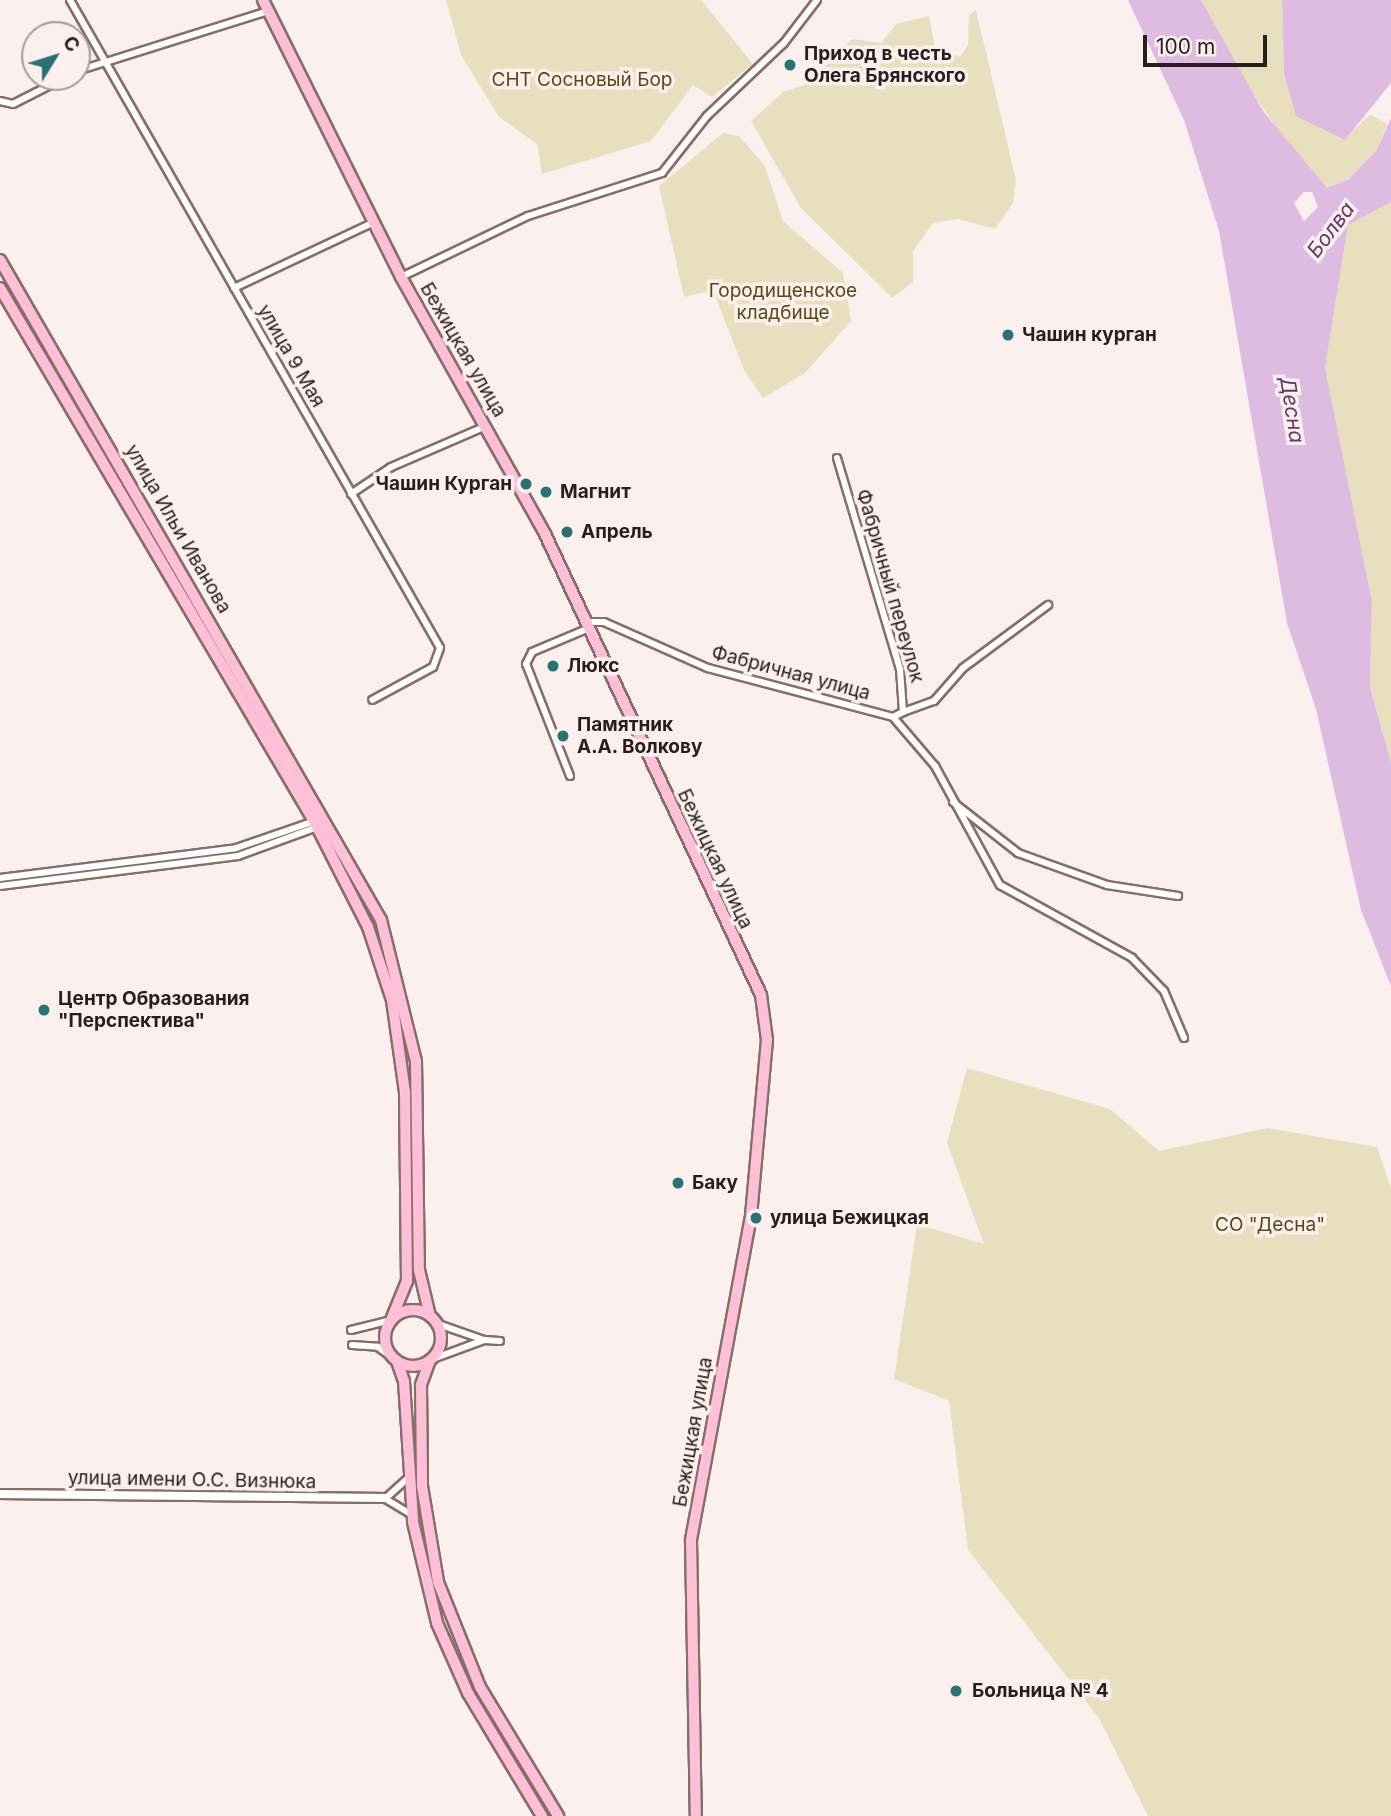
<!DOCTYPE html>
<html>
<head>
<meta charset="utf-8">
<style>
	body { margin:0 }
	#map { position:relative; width:1391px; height:1816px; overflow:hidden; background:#fcf0ee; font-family:Inter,sans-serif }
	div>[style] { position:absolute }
	.green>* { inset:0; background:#e7dfbd }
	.water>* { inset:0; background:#debce1 }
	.roads { filter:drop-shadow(2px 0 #866e69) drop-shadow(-2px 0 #866e69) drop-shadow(0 2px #866e69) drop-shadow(0 -2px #866e69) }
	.minor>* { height:6px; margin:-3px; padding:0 3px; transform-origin:3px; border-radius:3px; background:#fff }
	.tertiary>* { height:8px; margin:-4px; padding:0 4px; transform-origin:4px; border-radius:4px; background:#fff }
	.primary>* { height:10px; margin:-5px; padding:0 5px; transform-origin:5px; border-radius:5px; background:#ffbfd7 }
	.primary>.ring { margin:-5px; padding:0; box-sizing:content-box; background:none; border:10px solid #ffbfd7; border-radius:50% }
	.dots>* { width:19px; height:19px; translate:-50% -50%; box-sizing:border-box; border:4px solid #fcf0ee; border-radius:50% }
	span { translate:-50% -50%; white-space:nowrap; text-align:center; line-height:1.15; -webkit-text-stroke:7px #fcf0ee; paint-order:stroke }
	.poi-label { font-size:19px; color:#281e1c; font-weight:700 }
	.left { translate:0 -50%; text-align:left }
	.right { translate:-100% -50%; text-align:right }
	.park-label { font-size:19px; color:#574b14 }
	.street-label { font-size:19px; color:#281e1c }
	.water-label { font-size:21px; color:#623867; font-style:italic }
	.north { position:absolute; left:21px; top:21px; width:70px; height:70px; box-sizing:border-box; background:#fcf0ee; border:2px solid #a79c9a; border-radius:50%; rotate:52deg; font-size:19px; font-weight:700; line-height:28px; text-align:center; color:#281e1c }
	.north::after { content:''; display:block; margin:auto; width:24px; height:32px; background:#287274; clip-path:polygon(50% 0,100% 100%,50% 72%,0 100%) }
	.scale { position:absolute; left:1143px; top:35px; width:124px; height:32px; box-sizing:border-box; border:4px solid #281e1c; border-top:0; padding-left:9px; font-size:21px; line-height:24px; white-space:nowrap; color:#281e1c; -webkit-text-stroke:5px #fcf0ee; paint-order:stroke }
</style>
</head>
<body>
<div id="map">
	<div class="green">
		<div style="clip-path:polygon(446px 0,701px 0,753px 64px,712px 97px,693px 85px,651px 141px,542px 174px,537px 144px,499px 117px,461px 55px)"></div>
		<div style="clip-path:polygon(1201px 0,1282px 0,1284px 73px,1344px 140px,1370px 114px,1387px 124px,1376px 151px,1349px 179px,1327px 188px,1288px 144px,1237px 71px)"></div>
		<div style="clip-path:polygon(976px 10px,1016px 180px,1013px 203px,995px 229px,958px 219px,933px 223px,913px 251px,913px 282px,892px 298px,801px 208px,751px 121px,783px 92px,808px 84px,852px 39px,881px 43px,896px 24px,929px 16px,935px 47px,960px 57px,968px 45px,969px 15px)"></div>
		<div style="clip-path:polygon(723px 133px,739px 136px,765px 166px,783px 221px,843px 273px,851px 321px,805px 373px,763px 398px,744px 370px,713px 290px,684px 297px,659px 186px)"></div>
		<div style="clip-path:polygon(1391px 202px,1391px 763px,1370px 687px,1372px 602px,1325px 368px,1348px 225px)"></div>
		<div style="clip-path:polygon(967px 1068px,1110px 1109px,1159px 1151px,1267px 1128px,1377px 1147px,1391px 1189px,1391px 1816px,1148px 1816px,1099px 1718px,968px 1550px,949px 1401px,894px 1379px,917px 1224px,984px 1244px,947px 1143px)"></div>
	</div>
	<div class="water">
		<div style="clip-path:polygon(evenodd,1128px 0,1201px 0,1263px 111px,1327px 188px,1349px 179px,1376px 151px,1391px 118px,1391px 202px,1348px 225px,1325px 368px,1372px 602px,1370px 687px,1391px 763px,1391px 986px,1361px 910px,1316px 709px,1287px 623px,1219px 231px,1184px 120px,1128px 0,1304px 192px,1312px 192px,1318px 207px,1304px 221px,1294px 203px,1304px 192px)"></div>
		<div style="clip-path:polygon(1282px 0,1391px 0,1391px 83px,1345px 140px,1296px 116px,1284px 73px)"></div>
	</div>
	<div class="roads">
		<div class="minor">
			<div style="left:70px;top:0;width:746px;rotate:60.27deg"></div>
			<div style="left:440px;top:648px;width:20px;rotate:110deg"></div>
			<div style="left:433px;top:667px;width:69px;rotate:151.6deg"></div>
			<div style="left:77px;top:71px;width:200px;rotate:-17.4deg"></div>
			<div style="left:0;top:101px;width:13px;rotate:13deg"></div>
			<div style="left:13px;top:104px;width:59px;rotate:-27deg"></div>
			<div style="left:401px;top:277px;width:141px;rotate:-25.7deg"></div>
			<div style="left:528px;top:216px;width:141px;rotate:-17.8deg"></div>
			<div style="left:662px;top:173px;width:73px;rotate:-51.7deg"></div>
			<div style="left:707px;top:116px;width:106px;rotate:-43.5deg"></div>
			<div style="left:784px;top:43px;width:54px;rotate:-52.5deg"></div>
			<div style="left:234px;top:288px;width:153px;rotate:-25.2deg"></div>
			<div style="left:837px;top:458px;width:220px;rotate:73.4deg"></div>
			<div style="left:900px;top:669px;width:43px;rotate:86deg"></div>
			<div style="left:903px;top:712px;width:11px;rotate:153deg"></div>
			<div style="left:351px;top:494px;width:48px;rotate:-34deg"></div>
			<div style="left:391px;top:467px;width:103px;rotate:-23.3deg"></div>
			<div style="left:586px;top:622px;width:18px"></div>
			<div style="left:604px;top:622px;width:114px;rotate:23.9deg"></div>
			<div style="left:708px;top:668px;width:191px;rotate:14.8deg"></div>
			<div style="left:893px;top:717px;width:65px;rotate:49.4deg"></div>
			<div style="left:935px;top:766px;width:136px;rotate:61.4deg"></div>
			<div style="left:1000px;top:885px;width:151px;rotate:28.9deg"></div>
			<div style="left:1132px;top:958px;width:46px;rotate:45.9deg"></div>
			<div style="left:1164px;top:991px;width:51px;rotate:66.9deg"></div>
			<div style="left:903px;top:712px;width:33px;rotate:-20deg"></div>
			<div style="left:934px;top:701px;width:44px;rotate:-48.7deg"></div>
			<div style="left:963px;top:668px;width:106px;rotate:-36.5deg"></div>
			<div style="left:570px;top:776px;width:120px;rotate:-111.4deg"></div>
			<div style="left:526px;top:664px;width:13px;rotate:-63deg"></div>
			<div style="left:532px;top:652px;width:62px;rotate:-22.8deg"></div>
			<div style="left:953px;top:802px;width:83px;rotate:38.1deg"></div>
			<div style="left:1018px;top:853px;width:95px;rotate:19.8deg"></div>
			<div style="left:1107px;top:885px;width:72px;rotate:8.8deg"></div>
			<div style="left:0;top:878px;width:238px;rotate:-7.2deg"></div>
			<div style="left:236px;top:848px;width:83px;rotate:-18.9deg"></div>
			<div style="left:0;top:886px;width:240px;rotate:-7.2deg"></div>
			<div style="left:238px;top:856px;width:87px;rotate:-20.1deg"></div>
			<div style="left:351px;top:1330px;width:41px;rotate:-14deg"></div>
			<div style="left:484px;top:1340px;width:16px;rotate:4deg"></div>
			<div style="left:352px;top:1345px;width:26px;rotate:4deg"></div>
			<div style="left:378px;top:1347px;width:24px;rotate:36deg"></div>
			<div style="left:430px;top:1360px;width:58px;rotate:-20.3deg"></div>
			<div style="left:484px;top:1340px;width:49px;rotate:-160.8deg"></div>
			<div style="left:387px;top:1497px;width:28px;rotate:-42deg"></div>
			<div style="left:384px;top:1498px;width:31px;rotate:31deg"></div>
		</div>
		<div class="tertiary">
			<div style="left:0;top:1494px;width:384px;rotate:0.6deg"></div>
		</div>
		<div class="primary">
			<div style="left:263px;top:0;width:309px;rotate:63.5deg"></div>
			<div style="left:401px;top:277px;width:295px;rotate:60.7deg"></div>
			<div style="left:545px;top:534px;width:509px;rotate:64.89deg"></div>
			<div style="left:761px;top:995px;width:45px;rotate:82.4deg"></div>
			<div style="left:767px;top:1040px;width:177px;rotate:95.2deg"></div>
			<div style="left:751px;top:1216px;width:330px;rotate:100.5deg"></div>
			<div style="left:691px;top:1540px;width:276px;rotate:89deg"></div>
			<div style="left:0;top:260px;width:762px;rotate:60deg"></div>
			<div style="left:381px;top:920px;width:145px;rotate:76.1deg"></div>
			<div style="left:416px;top:1061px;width:209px;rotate:89.2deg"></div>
			<div style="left:419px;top:1270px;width:47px;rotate:76.6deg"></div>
			<div style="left:0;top:288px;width:619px;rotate:59.5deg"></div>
			<div style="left:314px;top:821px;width:119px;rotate:63deg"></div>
			<div style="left:368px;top:927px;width:77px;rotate:71.8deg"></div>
			<div style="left:392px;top:1000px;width:93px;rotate:82deg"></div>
			<div style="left:405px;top:1092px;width:189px;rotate:89.4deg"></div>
			<div style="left:407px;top:1281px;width:42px;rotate:112.3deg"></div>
			<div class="ring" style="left:385px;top:1310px;width:46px;height:46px"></div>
			<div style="left:430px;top:1360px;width:27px;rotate:110deg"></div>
			<div style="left:421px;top:1385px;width:101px;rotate:89.4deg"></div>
			<div style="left:422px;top:1486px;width:97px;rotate:80.5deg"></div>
			<div style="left:438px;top:1582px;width:113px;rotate:68.2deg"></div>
			<div style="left:480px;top:1687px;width:151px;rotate:58.8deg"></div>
			<div style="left:397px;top:1361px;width:21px;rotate:71deg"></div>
			<div style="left:404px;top:1381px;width:141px;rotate:86.3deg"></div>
			<div style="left:413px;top:1522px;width:104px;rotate:76.6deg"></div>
			<div style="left:437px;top:1623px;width:77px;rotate:66.1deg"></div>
			<div style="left:468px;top:1693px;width:144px;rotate:59deg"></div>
		</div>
	</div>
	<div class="dots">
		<div style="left:790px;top:65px;background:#287274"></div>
		<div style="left:1008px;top:335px;background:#287274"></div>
		<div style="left:526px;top:484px;background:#287274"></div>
		<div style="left:546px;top:492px;background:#287274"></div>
		<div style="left:567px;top:532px;background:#287274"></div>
		<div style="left:553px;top:666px;background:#287274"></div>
		<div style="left:563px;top:736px;background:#287274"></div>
		<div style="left:44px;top:1010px;background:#287274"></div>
		<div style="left:678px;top:1183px;background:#287274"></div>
		<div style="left:756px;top:1218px;background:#287274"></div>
		<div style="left:956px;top:1691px;background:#287274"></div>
	</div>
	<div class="poi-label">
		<span class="left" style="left:804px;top:65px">Приход в честь<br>Олега Брянского</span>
		<span class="left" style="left:1022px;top:335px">Чашин курган</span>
		<span class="right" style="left:512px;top:484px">Чашин Курган</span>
		<span class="left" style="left:560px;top:492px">Магнит</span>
		<span class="left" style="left:581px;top:532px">Апрель</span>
		<span class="left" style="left:567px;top:666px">Люкс</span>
		<span class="left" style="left:577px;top:736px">Памятник<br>А.А. Волкову</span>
		<span class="left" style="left:58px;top:1010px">Центр Образования<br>"Перспектива"</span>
		<span class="left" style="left:692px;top:1183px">Баку</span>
		<span class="left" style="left:770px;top:1218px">улица Бежицкая</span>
		<span class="left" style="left:972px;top:1691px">Больница № 4</span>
	</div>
	<div class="park-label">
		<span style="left:582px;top:80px">СНТ Сосновый Бор</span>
		<span style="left:783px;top:302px">Городищенское<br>кладбище</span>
		<span style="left:1270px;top:1225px">СО "Десна"</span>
	</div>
	<div class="street-label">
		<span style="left:463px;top:350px;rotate:60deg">Бежицкая улица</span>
		<span style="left:291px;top:356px;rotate:60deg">улица 9 Мая</span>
		<span style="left:178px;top:529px;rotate:60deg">улица Ильи Иванова</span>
		<span style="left:890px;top:586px;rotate:74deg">Фабричный переулок</span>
		<span style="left:791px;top:673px;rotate:15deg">Фабричная улица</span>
		<span style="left:715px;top:859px;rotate:65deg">Бежицкая улица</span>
		<span style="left:693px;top:1432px;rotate:-80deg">Бежицкая улица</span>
		<span style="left:192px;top:1480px;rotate:1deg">улица имени О.С. Визнюка</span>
	</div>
	<div class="water-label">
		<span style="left:1331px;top:230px;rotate:-53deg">Болва</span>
		<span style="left:1292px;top:410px;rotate:81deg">Десна</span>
	</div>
	<div class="north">С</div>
	<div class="scale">100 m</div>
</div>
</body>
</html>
